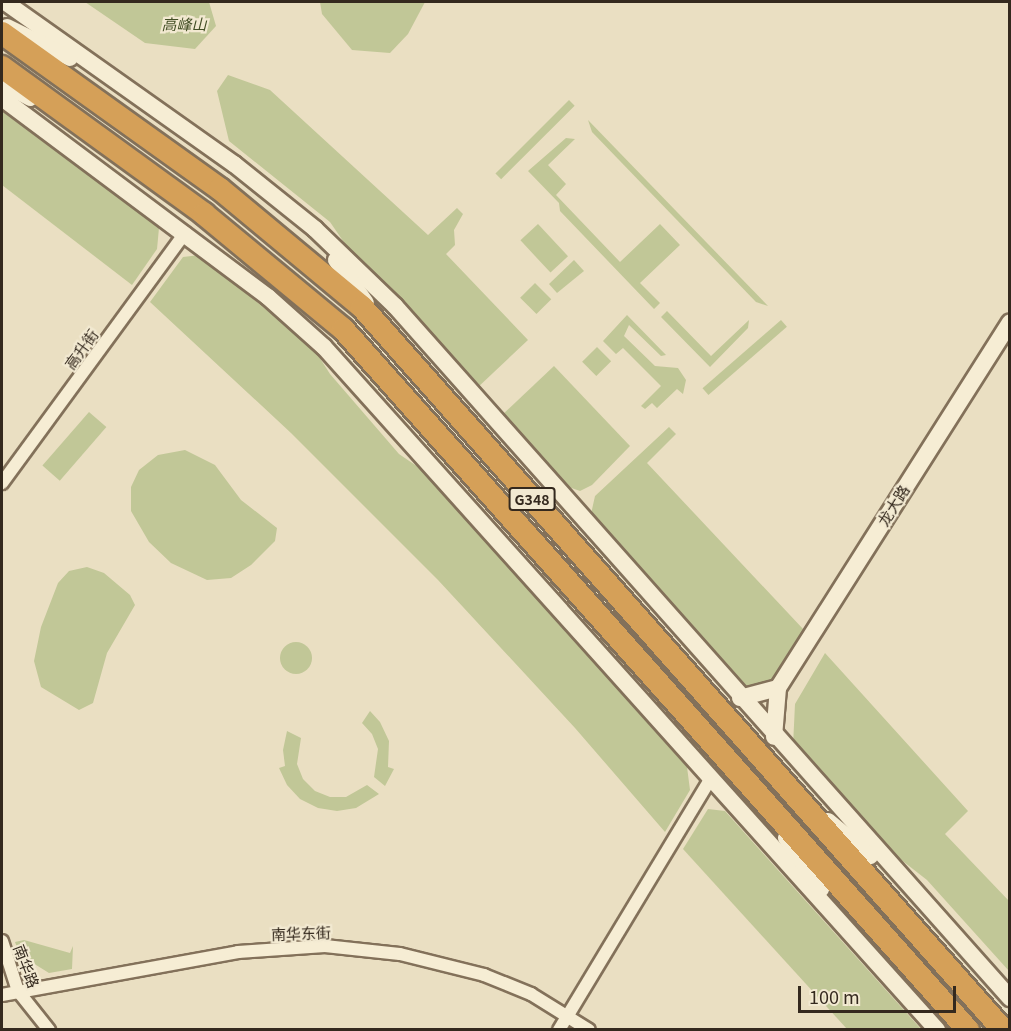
<!DOCTYPE html>
<html>
<head>
<meta charset="utf-8">
<style>
	body { margin:0 }
	#map { position:relative; width:1011px; height:1031px; overflow:hidden; background:#eadfc2; font-family:Georgia,"Noto Sans SC",serif }
	div>[style] { position:absolute }
	.green>* { inset:0; background:#c1c797; transform-origin:0 0 }
	.round { border-radius:50% }
	.roads { filter:drop-shadow(2px 0 #83715a) drop-shadow(-2px 0 #83715a) drop-shadow(0 2px #83715a) drop-shadow(0 -2px #83715a) }
	.street>* { height:12px; margin:-6px; padding:0 6px; transform-origin:6px; border-radius:6px; background:#f6edd4 }
	.secondary>* { height:16px; margin:-8px; padding:0 8px; transform-origin:8px; border-radius:8px; background:#f6edd4 }
	.highway>* { height:22px; margin:-11px; padding:0 11px; transform-origin:11px; border-radius:11px; background:#d5a058 }
	span { translate:-50% -50%; white-space:nowrap; text-align:center; line-height:1.15; -webkit-text-stroke:4.5px #f2e9d1; paint-order:stroke }
	.shield-label span { padding:2px 4px; background:#f2e9d1; border:2px solid; border-radius:4px; -webkit-text-stroke-width:0 }
	.shield-label { font-size:14px; color:#34291e; font-weight:700 }
	.park-label { font-size:15px; color:#434f26; font-style:italic }
	.street-label { font-size:15px; color:#34291e }
	.frame { position:absolute; inset:0; border:3px solid #34291e; pointer-events:none }
	.scale { position:absolute; left:798px; top:986px; width:158px; height:27px; box-sizing:border-box; border:3px solid #34291e; border-top:0; padding-left:8px; font-size:18px; line-height:21px; white-space:nowrap; color:#34291e; -webkit-text-stroke:4px #f2e9d1; paint-order:stroke }
</style>
</head>
<body>
<div id="map">
	<div class="green">
		<div style="clip-path:polygon(85px 2px,209px 2px,216px 26px,195px 49px,145px 43px)"></div>
		<div style="clip-path:polygon(320px 2px,425px 2px,408px 34px,390px 53px,352px 50px,322px 14px)"></div>
		<div style="clip-path:polygon(228px 75px,270px 90px,428px 235px,457px 208px,463px 214px,454px 230px,455px 245px,446px 254px,528px 340px,476px 389px,352px 254px,330px 222px,229px 141px,217px 91px)"></div>
		<div style="left:569px;top:100px;width:8px;height:104px;rotate:45deg"></div>
		<div style="clip-path:polygon(2px 111px,159px 228px,157px 249px,132px 285px,2px 185px)"></div>
		<div style="clip-path:polygon(588px 120px,768px 306px,756px 302px,592px 132px)"></div>
		<div style="clip-path:polygon(566px 138px,575px 139px,548px 165px,566px 184px,556px 195px,620px 262px,660px 224px,680px 245px,640px 283px,660px 303px,654px 309px,560px 211px,559px 203px,528px 171px)"></div>
		<div style="left:538px;top:224px;width:44px;height:24px;rotate:47deg"></div>
		<div style="clip-path:polygon(200px 255px,314px 349px,330px 374px,399px 454px,421px 469px,687px 767px,690px 790px,665px 832px,575px 728px,438px 580px,291px 433px,150px 302px,183px 257px)"></div>
		<div style="clip-path:polygon(574px 260px,584px 271px,557px 293px,549px 284px)"></div>
		<div style="left:535px;top:283px;width:23px;height:21px;rotate:45deg"></div>
		<div style="clip-path:polygon(667px 311px,711px 356px,749px 320px,748px 328px,710px 367px,661px 317px)"></div>
		<div style="clip-path:polygon(627px 315px,666px 355px,661px 356px,629px 325px,624px 336px,655px 366px,678px 368px,686px 380px,683px 394px,677px 389px,657px 408px,652px 403px,645px 409px,641px 406px,661px 386px,623px 348px,616px 354px,603px 341px)"></div>
		<div style="left:781px;top:320px;width:9px;height:104px;rotate:49deg"></div>
		<div style="left:597px;top:347px;width:20px;height:21px;rotate:45deg"></div>
		<div style="clip-path:polygon(554px 366px,630px 446px,592px 485px,580px 491px,566px 486px,501px 416px)"></div>
		<div style="left:89px;top:412px;width:23px;height:71px;rotate:41deg"></div>
		<div style="clip-path:polygon(669px 427px,676px 434px,647px 463px,804px 630px,772px 682px,742px 687px,591px 514px,595px 496px)"></div>
		<div style="clip-path:polygon(185px 450px,215px 465px,241px 500px,277px 528px,275px 541px,251px 565px,231px 578px,207px 580px,171px 563px,149px 542px,131px 511px,131px 487px,139px 470px,158px 455px)"></div>
		<div style="clip-path:polygon(87px 567px,104px 573px,130px 595px,135px 605px,107px 653px,93px 703px,79px 710px,41px 687px,34px 661px,41px 627px,58px 583px,69px 571px)"></div>
		<div class="round" style="left:280px;top:642px;width:32px;height:32px"></div>
		<div style="clip-path:polygon(825px 653px,968px 811px,945px 834px,1009px 901px,1009px 971px,927px 880px,886px 848px,793px 746px,795px 704px)"></div>
		<div style="clip-path:polygon(370px 711px,380px 722px,389px 741px,388px 767px,394px 769px,385px 786px,374px 777px,378px 749px,372px 734px,362px 723px)"></div>
		<div style="clip-path:polygon(287px 731px,301px 738px,297px 764px,303px 779px,315px 791px,330px 797px,346px 797px,367px 785px,379px 794px,356px 808px,337px 811px,318px 808px,300px 799px,287px 785px,279px 768px,285px 766px,283px 750px)"></div>
		<div style="clip-path:polygon(708px 809px,725px 811px,921px 1029px,847px 1029px,683px 849px)"></div>
		<div style="clip-path:polygon(24px 940px,70px 953px,73px 946px,72px 969px,49px 973px,20px 955px,15px 942px)"></div>
	</div>
	<div class="roads">
		<div class="street">
			<div style="left:2px;top:483px;width:310px;rotate:-53.8deg"></div>
			<div style="left:2px;top:941px;width:52px;rotate:72.3deg"></div>
			<div style="left:18px;top:991px;width:50px;rotate:51.5deg"></div>
			<div style="left:2px;top:995px;width:240px;rotate:-10.3deg"></div>
			<div style="left:238px;top:952px;width:87px;rotate:-3.9deg"></div>
			<div style="left:325px;top:946px;width:75px;rotate:6.1deg"></div>
			<div style="left:400px;top:954px;width:87px;rotate:14deg"></div>
			<div style="left:484px;top:975px;width:51px;rotate:22deg"></div>
			<div style="left:531px;top:994px;width:68px;rotate:31.8deg"></div>
			<div style="left:559px;top:1030px;width:292px;rotate:-58.9deg"></div>
		</div>
		<div class="secondary">
			<div style="left:5px;top:2px;width:281px;rotate:35.3deg"></div>
			<div style="left:234px;top:164px;width:104px;rotate:38.7deg"></div>
			<div style="left:315px;top:229px;width:111px;rotate:43.9deg"></div>
			<div style="left:395px;top:306px;width:926px;rotate:48.37deg"></div>
			<div style="left:7px;top:27px;width:70px;rotate:26.2deg"></div>
			<div style="left:2px;top:83px;width:32px;rotate:28deg"></div>
			<div style="left:2px;top:98px;width:332px;rotate:36.8deg"></div>
			<div style="left:268px;top:297px;width:75px;rotate:41.8deg"></div>
			<div style="left:324px;top:347px;width:918px;rotate:48.09deg"></div>
			<div style="left:336px;top:260px;width:52px;rotate:55.1deg"></div>
			<div style="left:778px;top:688px;width:433px;rotate:-57.6deg"></div>
			<div style="left:740px;top:698px;width:39px;rotate:-15deg"></div>
			<div style="left:778px;top:688px;width:49px;rotate:94.7deg"></div>
			<div style="left:828px;top:821px;width:55px;rotate:39.8deg"></div>
			<div style="left:786px;top:838px;width:62px;rotate:55.5deg"></div>
		</div>
		<div class="highway">
			<div style="left:2px;top:33px;width:268px;rotate:35.6deg"></div>
			<div style="left:220px;top:189px;width:185px;rotate:39.7deg"></div>
			<div style="left:362px;top:307px;width:966px;rotate:48.44deg"></div>
			<div style="left:2px;top:67px;width:250px;rotate:36deg"></div>
			<div style="left:204px;top:214px;width:180px;rotate:39.6deg"></div>
			<div style="left:343px;top:329px;width:939px;rotate:48.28deg"></div>
		</div>
	</div>
	<div class="shield-label">
		<span style="left:532px;top:499px">G348</span>
	</div>
	<div class="park-label">
		<span style="left:184px;top:24px">高峰山</span>
	</div>
	<div class="street-label">
		<span style="left:81px;top:349px;rotate:-54deg">高升街</span>
		<span style="left:893px;top:505px;rotate:-58deg">龙大路</span>
		<span style="left:301px;top:933px;rotate:-2deg">南华东街</span>
		<span style="left:27px;top:966px;rotate:69deg">南华路</span>
	</div>
	<div class="frame"></div>
	<div class="scale">100 m</div>
</div>
</body>
</html>
